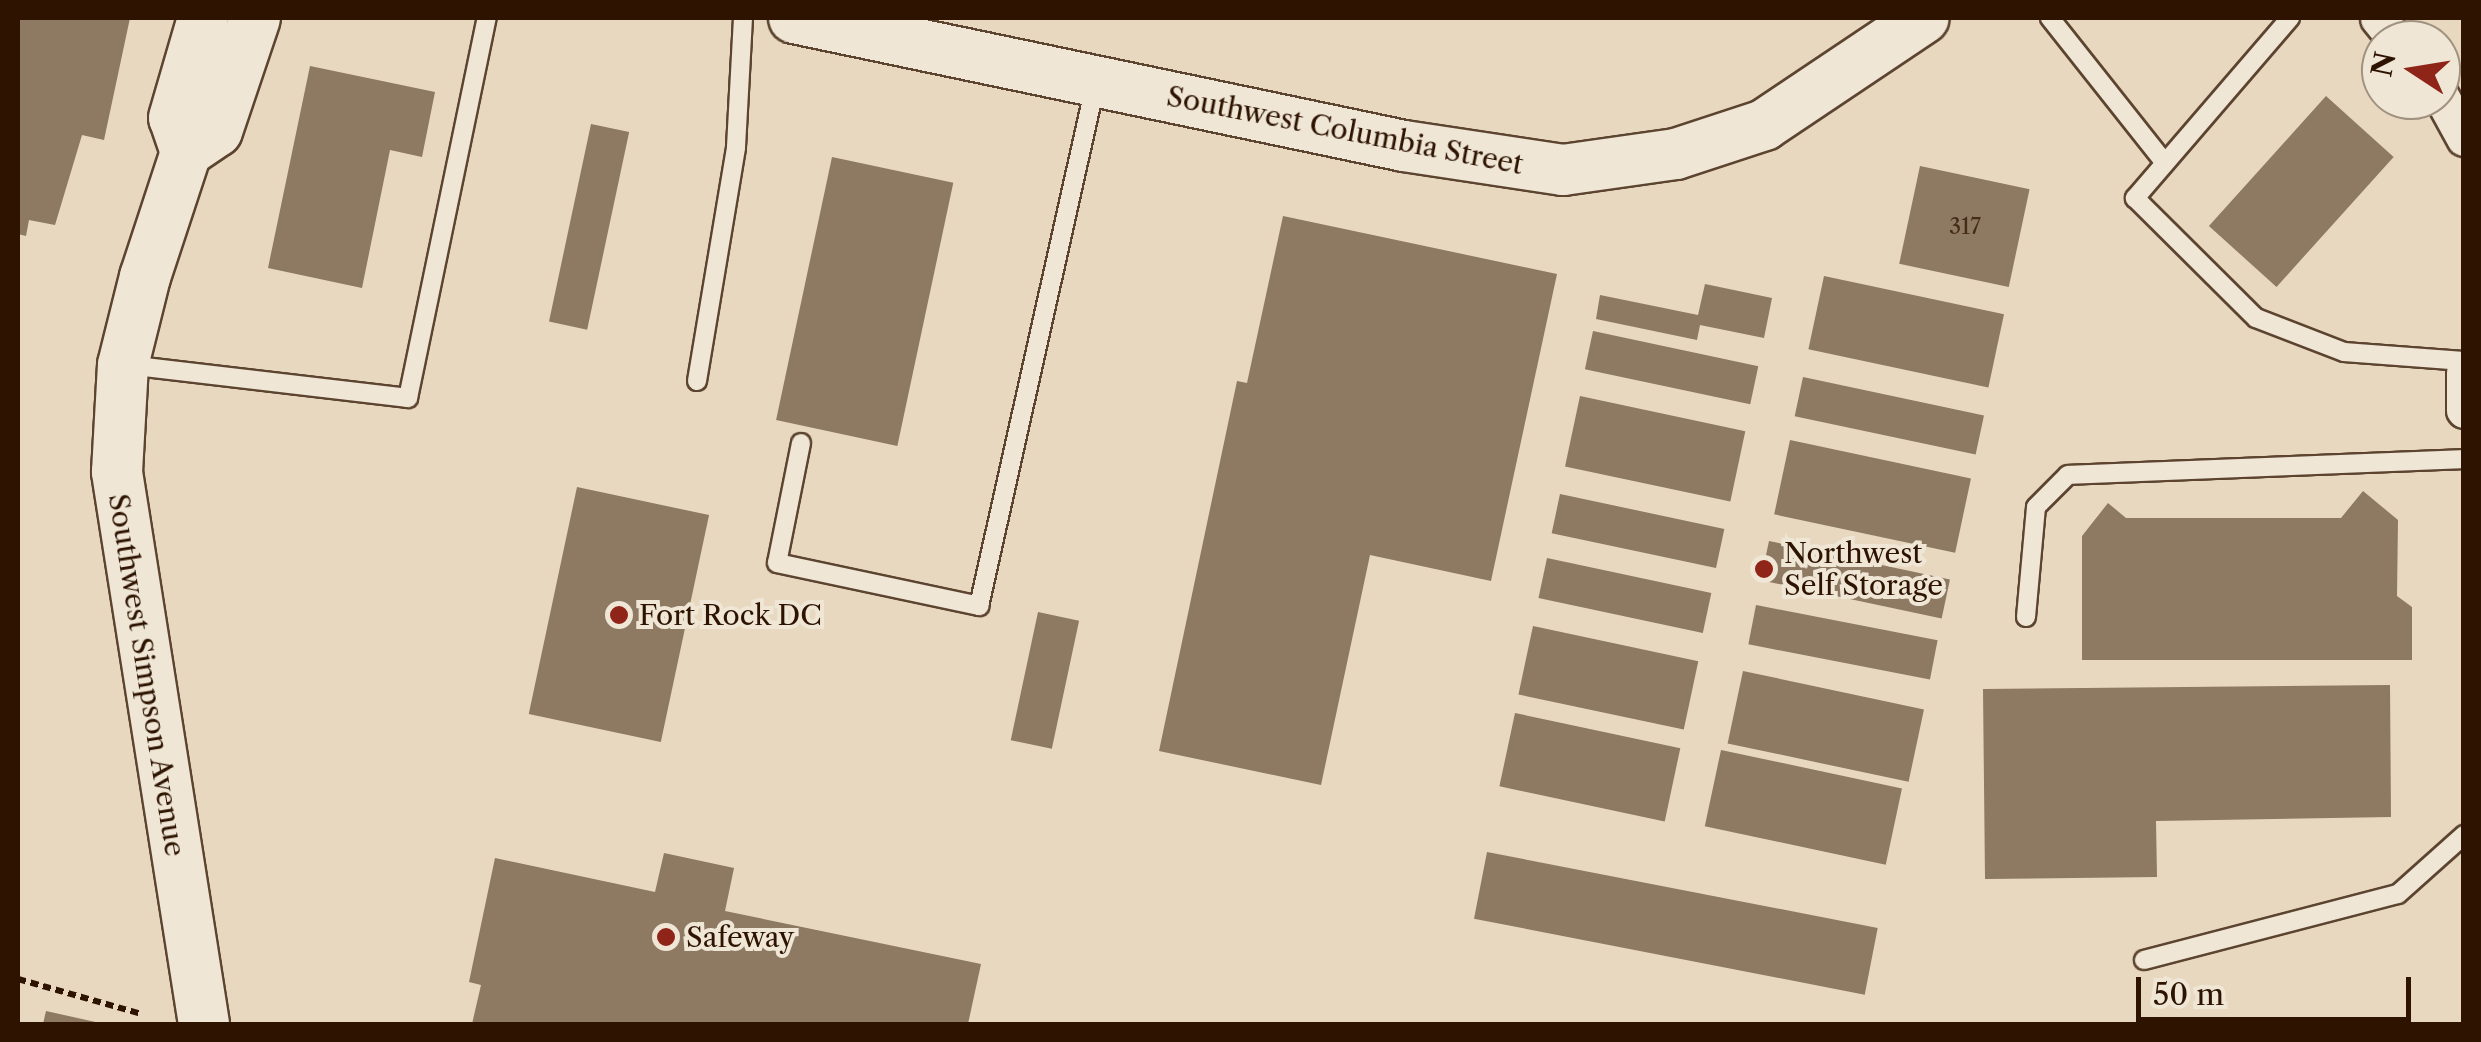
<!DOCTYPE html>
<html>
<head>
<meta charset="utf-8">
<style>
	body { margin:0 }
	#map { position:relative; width:2481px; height:1042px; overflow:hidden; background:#e7d8bf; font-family:"Libre Caslon Text",serif }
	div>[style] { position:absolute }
	.building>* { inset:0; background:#8e7963; transform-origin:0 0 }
	.path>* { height:6px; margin-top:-3px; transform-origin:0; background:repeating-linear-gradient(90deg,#2d1300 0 8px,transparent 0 13px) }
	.roads { filter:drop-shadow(2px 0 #5c4430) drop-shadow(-2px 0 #5c4430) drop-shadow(0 2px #5c4430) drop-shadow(0 -2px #5c4430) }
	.lane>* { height:18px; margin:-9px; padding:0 9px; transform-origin:9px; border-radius:9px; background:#efe6d5 }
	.street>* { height:35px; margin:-17.5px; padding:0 17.5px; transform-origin:17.5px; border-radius:17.5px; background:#efe6d5 }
	.secondary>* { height:50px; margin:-25px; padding:0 25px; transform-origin:25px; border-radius:25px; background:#efe6d5 }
	.dots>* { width:28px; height:28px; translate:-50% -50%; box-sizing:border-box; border:5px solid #efe6d5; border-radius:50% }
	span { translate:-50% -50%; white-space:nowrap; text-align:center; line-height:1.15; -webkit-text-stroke:8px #efe6d5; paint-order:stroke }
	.number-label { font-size:22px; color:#452c19 }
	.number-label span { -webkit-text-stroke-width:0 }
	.street-label { font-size:28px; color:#2d1300 }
	.poi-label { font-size:28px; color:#2d1300 }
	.left { translate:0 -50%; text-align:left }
	.frame { position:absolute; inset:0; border:20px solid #2d1300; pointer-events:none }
	.north { position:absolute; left:2361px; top:20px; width:100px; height:100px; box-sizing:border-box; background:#efe6d5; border:2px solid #a19280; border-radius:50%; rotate:282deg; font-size:28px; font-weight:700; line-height:40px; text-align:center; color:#2d1300 }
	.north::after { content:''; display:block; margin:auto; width:35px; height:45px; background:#8f2418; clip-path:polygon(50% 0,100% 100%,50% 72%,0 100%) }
	.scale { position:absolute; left:2136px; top:977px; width:275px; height:45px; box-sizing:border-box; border:5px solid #2d1300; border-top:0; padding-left:12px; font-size:30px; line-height:35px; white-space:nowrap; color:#2d1300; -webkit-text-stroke:8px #efe6d5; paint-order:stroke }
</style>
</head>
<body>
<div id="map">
	<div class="building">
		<div style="clip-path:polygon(18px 18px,130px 18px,104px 140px,82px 135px,55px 225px,29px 220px,26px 236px,18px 234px)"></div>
		<div style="clip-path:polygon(310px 66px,435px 92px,422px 157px,390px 150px,362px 288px,268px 268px)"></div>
		<div style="left:2326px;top:96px;width:91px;height:175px;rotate:42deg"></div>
		<div style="left:591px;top:124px;width:39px;height:202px;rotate:12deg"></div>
		<div style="left:832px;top:157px;width:124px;height:269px;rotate:12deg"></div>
		<div style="left:1920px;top:166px;width:112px;height:100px;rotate:12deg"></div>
		<div style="clip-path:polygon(1283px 216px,1557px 274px,1491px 581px,1370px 555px,1321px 785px,1159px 751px,1237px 381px,1247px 383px)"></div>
		<div style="left:1824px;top:276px;width:184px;height:75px;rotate:12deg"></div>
		<div style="clip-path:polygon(1705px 284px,1772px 298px,1764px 338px,1700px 325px,1697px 340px,1596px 319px,1600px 295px,1698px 315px)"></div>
		<div style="left:1593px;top:331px;width:169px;height:39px;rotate:12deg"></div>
		<div style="left:1803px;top:377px;width:185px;height:40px;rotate:12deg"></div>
		<div style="left:1580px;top:396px;width:169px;height:72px;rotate:12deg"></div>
		<div style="left:1790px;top:440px;width:185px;height:76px;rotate:12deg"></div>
		<div style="left:577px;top:487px;width:135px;height:232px;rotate:12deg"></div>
		<div style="clip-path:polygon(2363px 491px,2398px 520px,2397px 596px,2412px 607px,2412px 660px,2082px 660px,2082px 536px,2108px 503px,2126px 518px,2341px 518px)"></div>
		<div style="left:1560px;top:494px;width:168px;height:40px;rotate:12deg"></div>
		<div style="left:1769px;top:541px;width:185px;height:40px;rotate:12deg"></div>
		<div style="left:1547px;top:558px;width:168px;height:41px;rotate:12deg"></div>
		<div style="left:1756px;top:605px;width:185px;height:40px;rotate:11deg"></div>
		<div style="left:1038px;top:612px;width:42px;height:131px;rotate:12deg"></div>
		<div style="left:1533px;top:626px;width:169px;height:70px;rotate:12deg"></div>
		<div style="left:1743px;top:671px;width:185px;height:74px;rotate:12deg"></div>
		<div style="clip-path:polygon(2390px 685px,2391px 817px,2156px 821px,2157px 877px,1985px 879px,1983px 689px)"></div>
		<div style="left:1515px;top:713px;width:169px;height:75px;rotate:12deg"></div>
		<div style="left:1721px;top:750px;width:185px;height:78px;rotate:12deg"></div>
		<div style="left:1487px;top:852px;width:398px;height:68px;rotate:11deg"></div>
		<div style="clip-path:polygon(664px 853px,734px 868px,725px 911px,981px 964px,968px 1024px,472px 1024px,481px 985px,469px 982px,495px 858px,655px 892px)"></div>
		<div style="clip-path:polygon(46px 1011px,100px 1023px,100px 1024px,43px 1024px)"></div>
	</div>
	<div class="path">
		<div style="left:18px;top:979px;width:129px;rotate:15.8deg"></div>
	</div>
	<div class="roads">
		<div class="lane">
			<div style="left:2050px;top:18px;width:185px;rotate:51.6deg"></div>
			<div style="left:2290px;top:18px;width:238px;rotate:130.7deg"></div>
			<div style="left:2135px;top:198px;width:170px;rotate:44.8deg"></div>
			<div style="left:2256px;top:318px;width:94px;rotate:21.1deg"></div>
			<div style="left:2344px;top:352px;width:120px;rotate:4.3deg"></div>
			<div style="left:128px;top:365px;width:282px;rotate:6.7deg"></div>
			<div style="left:408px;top:398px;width:388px;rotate:-78.3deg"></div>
			<div style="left:697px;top:381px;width:237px;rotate:-80.5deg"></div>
			<div style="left:736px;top:147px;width:129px;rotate:-86.9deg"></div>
			<div style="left:801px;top:443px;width:122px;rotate:101.3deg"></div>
			<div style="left:777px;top:563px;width:207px;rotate:12deg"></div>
			<div style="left:979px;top:606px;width:533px;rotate:-77.42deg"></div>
			<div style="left:2026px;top:617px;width:110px;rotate:-84.8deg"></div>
			<div style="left:2036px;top:507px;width:45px;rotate:-45deg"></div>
			<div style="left:2068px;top:475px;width:396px;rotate:-2.3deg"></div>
			<div style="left:2144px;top:960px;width:262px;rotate:-14.6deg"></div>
			<div style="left:2398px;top:894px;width:89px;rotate:-41.8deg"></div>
		</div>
		<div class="street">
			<div style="left:2378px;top:18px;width:28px;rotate:51deg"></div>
			<div style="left:2441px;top:96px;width:48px;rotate:61.3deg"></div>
			<div style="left:2464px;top:373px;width:37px;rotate:90deg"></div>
		</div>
		<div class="secondary">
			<div style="left:794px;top:18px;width:623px;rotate:11.85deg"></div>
			<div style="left:1404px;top:146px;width:161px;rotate:8.6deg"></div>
			<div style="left:1563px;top:170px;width:114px;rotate:-8.1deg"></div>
			<div style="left:1676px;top:154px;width:93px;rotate:-18.2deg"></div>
			<div style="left:1764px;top:125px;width:192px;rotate:-33.8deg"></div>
			<div style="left:186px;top:152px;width:36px;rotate:-109deg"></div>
			<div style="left:174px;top:118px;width:104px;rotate:-73.8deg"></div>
			<div style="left:204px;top:1024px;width:559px;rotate:-98.96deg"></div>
			<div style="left:117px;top:472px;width:107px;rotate:-86.8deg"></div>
			<div style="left:123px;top:365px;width:91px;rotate:-76deg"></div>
			<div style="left:145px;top:277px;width:132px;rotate:-71.8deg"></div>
			<div style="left:186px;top:152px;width:37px;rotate:-34deg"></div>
			<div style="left:217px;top:131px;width:119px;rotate:-71.4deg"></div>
		</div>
	</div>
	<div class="dots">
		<div style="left:1764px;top:569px;background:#8f2418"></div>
		<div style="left:619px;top:615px;background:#8f2418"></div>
		<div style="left:666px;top:937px;background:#8f2418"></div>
	</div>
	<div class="number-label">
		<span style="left:1965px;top:227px">317</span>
	</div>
	<div class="street-label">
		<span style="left:1345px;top:130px;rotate:11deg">Southwest Columbia Street</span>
		<span style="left:147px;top:675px;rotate:81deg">Southwest Simpson Avenue</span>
	</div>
	<div class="poi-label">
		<span class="left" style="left:1784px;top:569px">Northwest<br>Self Storage</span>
		<span class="left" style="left:639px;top:615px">Fort Rock DC</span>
		<span class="left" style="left:686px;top:937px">Safeway</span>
	</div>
	<div class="frame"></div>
	<div class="north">N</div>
	<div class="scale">50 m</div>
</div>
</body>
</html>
